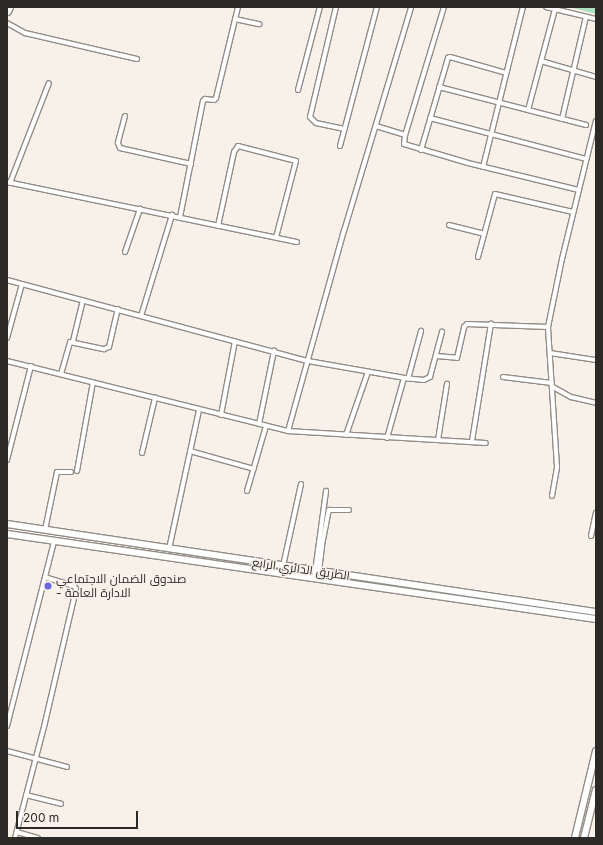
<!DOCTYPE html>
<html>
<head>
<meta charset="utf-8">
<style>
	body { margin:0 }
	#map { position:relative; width:603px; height:845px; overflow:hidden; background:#f7f1ea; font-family:Inter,Cairo,sans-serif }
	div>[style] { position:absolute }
	.green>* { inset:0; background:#ade0bf }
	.roads { filter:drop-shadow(1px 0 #928c86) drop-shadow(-1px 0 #928c86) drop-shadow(0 1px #928c86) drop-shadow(0 -1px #928c86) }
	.minor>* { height:4px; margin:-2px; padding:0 2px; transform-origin:2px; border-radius:2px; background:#fff }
	.secondary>* { height:5.5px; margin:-2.75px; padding:0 2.75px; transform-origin:2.75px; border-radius:2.75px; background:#fff }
	.primary>* { height:6px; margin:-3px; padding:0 3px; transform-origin:3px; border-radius:3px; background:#fff }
	.trunk>* { height:7px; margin:-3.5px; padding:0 3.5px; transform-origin:3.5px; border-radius:3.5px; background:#fff }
	.dots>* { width:11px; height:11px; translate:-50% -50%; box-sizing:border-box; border:2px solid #f7f1ea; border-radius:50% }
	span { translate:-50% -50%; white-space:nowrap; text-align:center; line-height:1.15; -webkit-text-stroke:3px #f7f1ea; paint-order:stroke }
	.street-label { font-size:12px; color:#2c2a27 }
	.poi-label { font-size:12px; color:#2c2a27 }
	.left { translate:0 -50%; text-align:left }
	.frame { position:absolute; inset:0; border:8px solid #2c2a27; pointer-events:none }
	.scale { position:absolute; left:16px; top:811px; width:122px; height:18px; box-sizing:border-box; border:2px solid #2c2a27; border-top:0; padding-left:5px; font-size:12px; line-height:14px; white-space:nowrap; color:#2c2a27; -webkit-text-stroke:3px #f7f1ea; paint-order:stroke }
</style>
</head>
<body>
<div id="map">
	<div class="green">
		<div style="clip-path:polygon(569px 7px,596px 7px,596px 14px)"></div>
	</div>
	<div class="roads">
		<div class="minor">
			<div style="left:336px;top:7px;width:113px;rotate:103.3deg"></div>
			<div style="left:310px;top:117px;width:8px;rotate:45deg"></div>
			<div style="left:316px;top:123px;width:29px;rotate:12deg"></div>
			<div style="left:444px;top:7px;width:134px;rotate:106.9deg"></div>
			<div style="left:405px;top:135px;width:9px;rotate:96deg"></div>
			<div style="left:404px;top:144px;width:67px;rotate:16.5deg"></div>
			<div style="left:468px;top:163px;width:114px;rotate:13.7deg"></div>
			<div style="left:546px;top:7px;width:51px;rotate:13.5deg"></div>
			<div style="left:235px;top:19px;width:25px;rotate:12deg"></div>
			<div style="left:7px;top:23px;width:21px;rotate:29deg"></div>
			<div style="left:25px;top:33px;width:115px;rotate:13.1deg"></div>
			<div style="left:541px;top:61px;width:57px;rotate:16.2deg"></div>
			<div style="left:439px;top:87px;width:152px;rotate:14.5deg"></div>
			<div style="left:298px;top:90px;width:86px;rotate:-75.2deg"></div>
			<div style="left:528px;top:110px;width:105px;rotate:-75deg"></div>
			<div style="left:125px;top:116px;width:28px;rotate:105deg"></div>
			<div style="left:118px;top:143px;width:5px;rotate:68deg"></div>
			<div style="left:120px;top:148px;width:73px;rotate:12.7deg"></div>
			<div style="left:430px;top:118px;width:161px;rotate:14.7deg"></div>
			<div style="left:562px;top:119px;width:105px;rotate:-76.8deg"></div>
			<div style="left:376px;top:126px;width:30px;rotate:17deg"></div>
			<div style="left:340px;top:146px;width:144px;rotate:-75.1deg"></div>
			<div style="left:421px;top:150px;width:96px;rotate:-73.6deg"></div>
			<div style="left:448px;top:58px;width:2px;rotate:-27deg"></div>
			<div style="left:450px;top:57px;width:58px;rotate:15.9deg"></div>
			<div style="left:483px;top:167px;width:165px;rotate:-76deg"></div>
			<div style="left:7px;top:182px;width:296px;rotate:11.7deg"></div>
			<div style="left:10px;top:183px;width:107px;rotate:-68.7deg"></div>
			<div style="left:180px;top:217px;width:118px;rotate:-78.8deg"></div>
			<div style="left:203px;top:101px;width:3px;rotate:-45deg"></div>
			<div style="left:205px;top:99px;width:9px;rotate:6deg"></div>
			<div style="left:214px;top:100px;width:3px;rotate:-45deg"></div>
			<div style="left:216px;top:98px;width:94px;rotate:-76.4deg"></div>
			<div style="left:449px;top:225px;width:36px;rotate:14deg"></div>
			<div style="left:218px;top:226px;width:76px;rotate:-77.8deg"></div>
			<div style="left:234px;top:152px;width:7px;rotate:-56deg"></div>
			<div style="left:238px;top:146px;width:60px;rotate:14.5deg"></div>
			<div style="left:296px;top:161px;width:79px;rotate:104.7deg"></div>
			<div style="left:125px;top:252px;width:46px;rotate:-70.8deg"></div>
			<div style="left:478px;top:257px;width:65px;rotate:-74.9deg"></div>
			<div style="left:495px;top:194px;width:80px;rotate:13deg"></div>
			<div style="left:7px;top:280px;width:312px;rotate:15.1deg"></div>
			<div style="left:308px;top:361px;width:97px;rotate:10deg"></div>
			<div style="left:404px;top:378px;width:20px;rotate:6deg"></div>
			<div style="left:424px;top:380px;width:7px;rotate:-27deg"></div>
			<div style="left:430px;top:377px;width:47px;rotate:-75.1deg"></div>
			<div style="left:141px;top:316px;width:106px;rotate:-72.9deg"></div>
			<div style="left:7px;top:338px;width:56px;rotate:-74.5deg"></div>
			<div style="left:73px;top:341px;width:42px;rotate:-76.3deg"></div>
			<div style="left:550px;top:353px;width:47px;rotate:8.7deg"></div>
			<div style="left:436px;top:356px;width:21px;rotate:5deg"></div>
			<div style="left:457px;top:358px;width:32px;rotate:-77deg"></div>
			<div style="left:464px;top:327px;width:4px;rotate:-45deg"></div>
			<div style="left:467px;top:324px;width:81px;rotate:2.1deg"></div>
			<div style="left:7px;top:361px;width:290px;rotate:14deg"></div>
			<div style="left:288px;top:431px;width:198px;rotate:3.5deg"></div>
			<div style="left:61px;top:374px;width:33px;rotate:-74deg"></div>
			<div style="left:70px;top:342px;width:35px;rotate:12deg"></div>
			<div style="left:104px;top:349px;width:5px;rotate:-22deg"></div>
			<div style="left:109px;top:347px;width:39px;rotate:-77deg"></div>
			<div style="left:503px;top:377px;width:49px;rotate:7deg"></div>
			<div style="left:408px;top:379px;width:50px;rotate:-74.8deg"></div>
			<div style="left:553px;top:387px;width:21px;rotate:29deg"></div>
			<div style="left:571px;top:397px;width:26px;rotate:13deg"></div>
			<div style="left:221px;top:415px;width:75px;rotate:-79.3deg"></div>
			<div style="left:259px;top:424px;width:75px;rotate:-78.4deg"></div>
			<div style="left:288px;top:431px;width:208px;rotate:-74.4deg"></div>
			<div style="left:344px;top:231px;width:234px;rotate:-73.3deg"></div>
			<div style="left:346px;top:435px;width:67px;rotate:-70.8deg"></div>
			<div style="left:387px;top:438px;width:62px;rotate:-74.2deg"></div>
			<div style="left:438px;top:440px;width:57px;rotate:-80.9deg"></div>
			<div style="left:472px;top:441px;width:119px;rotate:-80.8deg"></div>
			<div style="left:190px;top:451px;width:66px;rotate:15.7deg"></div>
			<div style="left:142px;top:453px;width:57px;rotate:-76.7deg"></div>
			<div style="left:7px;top:460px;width:97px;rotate:-75.7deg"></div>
			<div style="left:77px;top:471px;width:90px;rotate:-79.8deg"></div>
			<div style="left:247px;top:491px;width:68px;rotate:-73.7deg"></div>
			<div style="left:552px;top:496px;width:29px;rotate:-80deg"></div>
			<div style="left:557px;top:467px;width:140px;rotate:-93.7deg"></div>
			<div style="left:548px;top:327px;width:69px;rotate:-78.4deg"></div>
			<div style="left:562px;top:259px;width:142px;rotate:-76.2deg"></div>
			<div style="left:45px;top:530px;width:59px;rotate:-78.3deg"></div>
			<div style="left:57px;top:472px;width:14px"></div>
			<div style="left:591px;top:536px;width:24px;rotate:-78deg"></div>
			<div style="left:169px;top:549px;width:142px;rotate:-77.8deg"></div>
			<div style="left:283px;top:566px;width:84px;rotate:-77.6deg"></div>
			<div style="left:319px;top:571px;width:26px;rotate:-83deg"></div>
			<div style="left:322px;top:545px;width:36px;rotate:-79deg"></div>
			<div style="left:329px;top:510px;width:20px"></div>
			<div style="left:314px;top:579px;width:89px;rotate:-82.2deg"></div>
			<div style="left:7px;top:726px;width:190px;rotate:-75.7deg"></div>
			<div style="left:7px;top:751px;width:62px;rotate:14.9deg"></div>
			<div style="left:26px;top:795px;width:36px;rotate:14deg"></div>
			<div style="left:17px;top:832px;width:22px;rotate:16deg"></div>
			<div style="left:15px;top:838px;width:115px;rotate:-75.4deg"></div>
			<div style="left:44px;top:727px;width:142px;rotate:-76.9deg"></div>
			<div style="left:76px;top:589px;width:4px;rotate:-124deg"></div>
			<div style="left:74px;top:586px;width:30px;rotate:-163deg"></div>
		</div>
		<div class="secondary">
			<div style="left:575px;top:838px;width:89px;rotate:-76.4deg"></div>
			<div style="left:584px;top:838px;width:49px;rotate:-76deg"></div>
		</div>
		<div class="primary">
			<div style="left:7px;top:524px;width:596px;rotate:8.5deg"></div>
			<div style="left:7px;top:534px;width:595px;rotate:8.21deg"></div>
		</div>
		<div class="trunk">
			<div style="left:7px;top:11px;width:4px;rotate:-63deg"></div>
		</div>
	</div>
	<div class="dots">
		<div style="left:48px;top:586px;background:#6a69e3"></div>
	</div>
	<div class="street-label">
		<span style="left:301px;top:569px;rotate:8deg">الطريق الدائري الرابع</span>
	</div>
	<div class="poi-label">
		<span class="left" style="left:56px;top:586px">صندوق الضمان الاجتماعي<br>- الادارة العامة</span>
	</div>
	<div class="frame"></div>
	<div class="scale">200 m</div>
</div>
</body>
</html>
